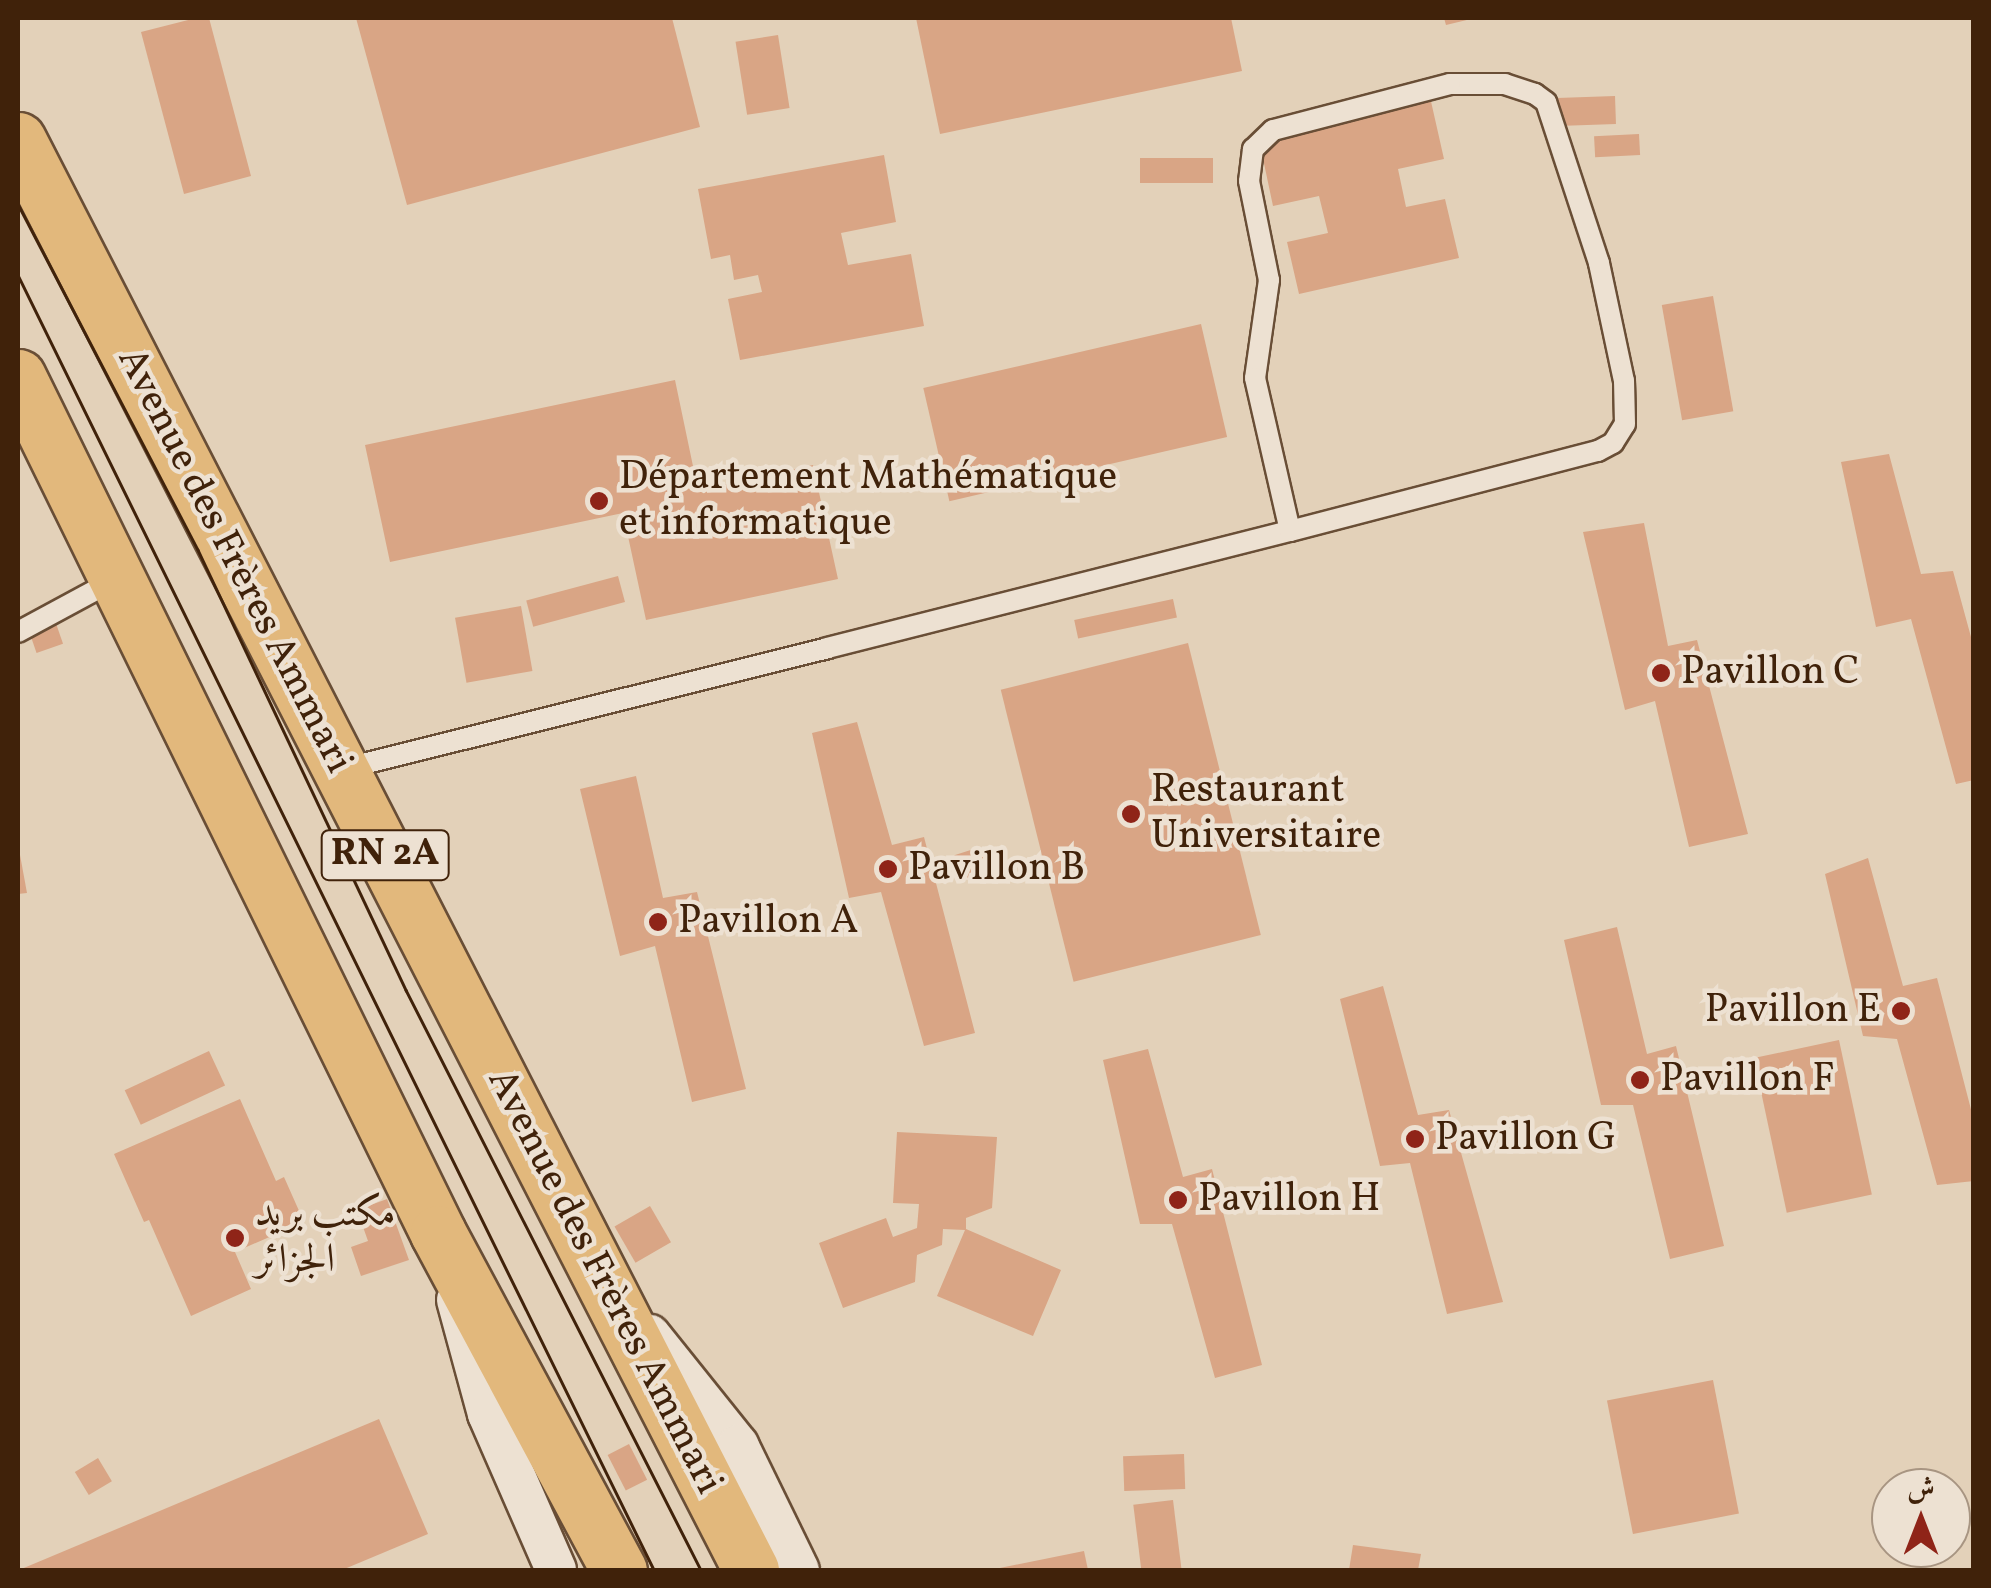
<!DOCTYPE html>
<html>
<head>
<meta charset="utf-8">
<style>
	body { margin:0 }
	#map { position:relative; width:1991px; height:1588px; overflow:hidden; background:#e3d1b9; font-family:Vollkorn,Amiri,serif }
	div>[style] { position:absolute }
	.building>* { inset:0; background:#d9a585; transform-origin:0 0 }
	.roads { filter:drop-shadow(2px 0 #694e36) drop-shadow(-2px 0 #694e36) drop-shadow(0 2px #694e36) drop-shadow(0 -2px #694e36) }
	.lane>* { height:20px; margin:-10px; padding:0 10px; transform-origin:10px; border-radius:10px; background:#ede1d2 }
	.street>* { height:40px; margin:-20px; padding:0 20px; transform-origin:20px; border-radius:20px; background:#ede1d2 }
	.primary>* { height:55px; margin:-27.5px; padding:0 27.5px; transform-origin:27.5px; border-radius:27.5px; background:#e2b87c }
	.tram>* { height:2.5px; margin:-1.25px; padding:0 1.25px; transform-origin:1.25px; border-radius:1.25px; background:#40220a }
	.dots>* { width:28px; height:28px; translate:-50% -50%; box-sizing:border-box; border:5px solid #ede1d2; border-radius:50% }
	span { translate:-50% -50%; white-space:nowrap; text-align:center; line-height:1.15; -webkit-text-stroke:9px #ede1d2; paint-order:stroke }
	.shield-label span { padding:2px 8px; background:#ede1d2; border:2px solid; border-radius:8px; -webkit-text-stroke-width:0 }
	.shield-label { font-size:38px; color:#40220a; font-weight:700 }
	.poi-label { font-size:40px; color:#40220a }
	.left { translate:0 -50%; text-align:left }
	.right { translate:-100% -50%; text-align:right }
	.street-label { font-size:40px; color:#40220a }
	.frame { position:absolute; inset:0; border:20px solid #40220a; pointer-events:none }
	.north { position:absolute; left:1871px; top:1468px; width:100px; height:100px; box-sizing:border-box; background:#ede1d2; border:2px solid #a89582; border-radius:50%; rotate:0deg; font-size:28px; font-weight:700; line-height:40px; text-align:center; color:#40220a }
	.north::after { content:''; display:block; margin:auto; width:35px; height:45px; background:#8f2418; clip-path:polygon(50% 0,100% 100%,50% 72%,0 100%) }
</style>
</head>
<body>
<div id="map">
	<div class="building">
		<div style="clip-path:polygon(196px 18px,209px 18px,251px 176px,184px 194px,141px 32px)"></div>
		<div style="clip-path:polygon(356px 18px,672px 18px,700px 127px,407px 205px)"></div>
		<div style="clip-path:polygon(916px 18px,1231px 18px,1242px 71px,940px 134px)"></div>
		<div style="clip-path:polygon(1444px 18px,1471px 18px,1471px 19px,1446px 25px)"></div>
		<div style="left:778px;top:35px;width:74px;height:43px;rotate:81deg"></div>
		<div style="left:1615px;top:96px;width:28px;height:58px;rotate:88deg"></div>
		<div style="clip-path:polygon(1430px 97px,1444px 159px,1398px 169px,1406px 207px,1445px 199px,1459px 258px,1299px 294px,1287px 242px,1328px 233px,1319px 196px,1273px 206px,1258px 135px)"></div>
		<div style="left:1639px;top:134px;width:21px;height:45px;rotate:87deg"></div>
		<div style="clip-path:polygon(884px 155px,896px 222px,841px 233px,848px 265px,911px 254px,924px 326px,740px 360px,728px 299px,762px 292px,758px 275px,734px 280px,730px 255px,711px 259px,698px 189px)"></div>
		<div style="left:1140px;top:158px;width:73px;height:25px"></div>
		<div style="left:1713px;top:296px;width:117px;height:52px;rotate:80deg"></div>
		<div style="left:1201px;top:324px;width:116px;height:285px;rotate:77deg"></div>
		<div style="clip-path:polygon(675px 380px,698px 490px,813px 465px,838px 579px,646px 620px,623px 513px,390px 562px,365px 445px)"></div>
		<div style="clip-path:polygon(1889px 454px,1921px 574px,1953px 571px,1974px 648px,1974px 780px,1956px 784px,1911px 619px,1876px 627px,1841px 462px)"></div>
		<div style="clip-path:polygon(1644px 523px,1668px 646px,1697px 640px,1748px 834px,1689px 847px,1655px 701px,1625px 710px,1583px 532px)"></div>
		<div style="left:618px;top:576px;width:27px;height:95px;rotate:75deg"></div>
		<div style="left:1173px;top:599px;width:19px;height:101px;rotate:78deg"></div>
		<div style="left:50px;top:606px;width:40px;height:28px;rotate:71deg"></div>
		<div style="left:521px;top:606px;width:66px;height:67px;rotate:80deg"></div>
		<div style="left:1188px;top:643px;width:301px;height:193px;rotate:76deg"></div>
		<div style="clip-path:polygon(857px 722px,892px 845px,924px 837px,975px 1033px,924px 1046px,881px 892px,849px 898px,812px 733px)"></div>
		<div style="clip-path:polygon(636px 776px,663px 898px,697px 892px,746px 1089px,692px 1102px,655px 946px,620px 956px,580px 789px)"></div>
		<div style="clip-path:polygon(18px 844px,27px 893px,18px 894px)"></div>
		<div style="left:980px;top:847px;width:26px;height:27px;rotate:72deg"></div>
		<div style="clip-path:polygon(1868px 858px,1903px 986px,1937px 978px,1974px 1121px,1974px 1181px,1937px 1185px,1897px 1039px,1863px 1036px,1825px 874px)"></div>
		<div style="clip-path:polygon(1617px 927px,1647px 1054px,1676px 1046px,1724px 1246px,1670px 1259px,1633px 1105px,1601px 1105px,1564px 940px)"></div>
		<div style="clip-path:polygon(1383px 986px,1418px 1115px,1449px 1110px,1503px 1302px,1447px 1314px,1410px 1163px,1380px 1166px,1340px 999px)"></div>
		<div style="left:1839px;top:1040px;width:158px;height:87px;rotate:78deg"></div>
		<div style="clip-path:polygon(1148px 1049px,1183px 1177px,1212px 1169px,1262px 1365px,1215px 1378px,1172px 1224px,1140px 1224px,1103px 1060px)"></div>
		<div style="left:209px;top:1051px;width:38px;height:93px;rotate:65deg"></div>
		<div style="clip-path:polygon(240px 1099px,276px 1181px,284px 1177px,304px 1222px,235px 1252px,251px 1289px,191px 1316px,149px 1220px,144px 1222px,114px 1154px)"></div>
		<div style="clip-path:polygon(897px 1132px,997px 1137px,992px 1208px,966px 1218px,966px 1229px,1061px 1270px,1033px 1336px,937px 1296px,965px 1230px,943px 1229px,942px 1245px,917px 1255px,915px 1282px,843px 1308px,819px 1243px,886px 1218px,893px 1237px,917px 1228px,919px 1204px,893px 1203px)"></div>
		<div style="clip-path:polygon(387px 1199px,409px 1260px,361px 1276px,351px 1247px,368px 1241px,357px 1210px)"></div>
		<div style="left:650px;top:1206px;width:42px;height:41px;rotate:60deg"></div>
		<div style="left:1713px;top:1380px;width:136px;height:108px;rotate:79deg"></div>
		<div style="clip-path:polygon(379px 1419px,428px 1534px,342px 1570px,19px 1570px)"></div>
		<div style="left:629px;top:1444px;width:40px;height:24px;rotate:63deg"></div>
		<div style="left:1184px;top:1454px;width:35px;height:61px;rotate:88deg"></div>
		<div style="left:98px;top:1458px;width:27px;height:27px;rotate:59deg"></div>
		<div style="left:1173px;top:1500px;width:69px;height:40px;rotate:83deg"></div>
		<div style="clip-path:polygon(1353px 1545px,1421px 1554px,1418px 1570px,1349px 1570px)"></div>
		<div style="clip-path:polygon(1084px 1551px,1088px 1570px,996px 1570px,995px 1569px)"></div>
	</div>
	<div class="roads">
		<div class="lane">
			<div style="left:18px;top:632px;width:111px;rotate:-28.4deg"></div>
			<div style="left:343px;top:769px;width:499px;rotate:-14deg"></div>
			<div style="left:827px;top:648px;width:478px;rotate:-14.2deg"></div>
			<div style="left:1290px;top:531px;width:318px;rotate:-14.6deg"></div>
			<div style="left:1598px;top:451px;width:17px;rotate:-28deg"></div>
			<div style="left:1613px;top:443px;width:22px;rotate:-58deg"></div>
			<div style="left:1625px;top:424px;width:43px;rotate:-91.3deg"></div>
			<div style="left:1624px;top:381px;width:121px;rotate:-102deg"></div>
			<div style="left:1599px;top:263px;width:169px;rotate:-108.2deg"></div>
			<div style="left:1546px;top:102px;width:14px;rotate:-144deg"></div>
			<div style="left:1535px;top:94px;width:32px;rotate:-162deg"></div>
			<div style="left:1505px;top:84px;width:55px;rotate:180deg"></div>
			<div style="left:1450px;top:84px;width:183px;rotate:165.4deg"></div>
			<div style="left:1273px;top:130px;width:28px;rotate:136deg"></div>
			<div style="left:1253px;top:149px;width:32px;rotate:97deg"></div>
			<div style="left:1249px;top:181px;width:101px;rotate:78.6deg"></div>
			<div style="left:1269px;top:280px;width:99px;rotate:98.1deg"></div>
			<div style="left:1255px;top:378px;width:157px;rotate:77.1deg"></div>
		</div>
		<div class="street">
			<div style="left:457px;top:1300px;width:118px;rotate:74.8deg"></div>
			<div style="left:488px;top:1414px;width:170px;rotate:66.4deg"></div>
			<div style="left:650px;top:1335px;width:141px;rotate:51.3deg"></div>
			<div style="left:738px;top:1445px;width:139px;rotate:64deg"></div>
		</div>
		<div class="primary">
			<div style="left:18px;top:140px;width:1607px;rotate:62.86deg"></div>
			<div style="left:18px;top:377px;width:953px;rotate:63.86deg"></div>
			<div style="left:438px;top:1233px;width:383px;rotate:61.8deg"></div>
		</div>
	</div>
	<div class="tram">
		<div style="left:18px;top:204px;width:390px;rotate:62.5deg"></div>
		<div style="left:198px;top:550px;width:487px;rotate:64.7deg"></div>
		<div style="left:406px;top:990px;width:651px;rotate:63.04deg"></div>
		<div style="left:18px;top:275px;width:1443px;rotate:63.84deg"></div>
	</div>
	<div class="dots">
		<div style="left:599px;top:501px;background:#8f2418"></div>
		<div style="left:1661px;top:673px;background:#8f2418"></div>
		<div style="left:1131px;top:814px;background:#8f2418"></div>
		<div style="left:888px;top:869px;background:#8f2418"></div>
		<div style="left:658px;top:922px;background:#8f2418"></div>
		<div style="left:1901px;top:1011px;background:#8f2418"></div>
		<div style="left:1640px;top:1080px;background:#8f2418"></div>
		<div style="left:1415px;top:1139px;background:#8f2418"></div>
		<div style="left:1178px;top:1200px;background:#8f2418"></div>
		<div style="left:235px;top:1238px;background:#8f2418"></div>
	</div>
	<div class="shield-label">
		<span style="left:385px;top:855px">RN 2A</span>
	</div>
	<div class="poi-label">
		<span class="left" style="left:619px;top:501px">Département Mathématique<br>et informatique</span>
		<span class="left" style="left:1681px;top:673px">Pavillon C</span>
		<span class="left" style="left:1151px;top:814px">Restaurant<br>Universitaire</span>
		<span class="left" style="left:908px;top:869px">Pavillon B</span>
		<span class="left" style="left:678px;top:922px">Pavillon A</span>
		<span class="right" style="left:1881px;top:1011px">Pavillon E</span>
		<span class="left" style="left:1660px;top:1080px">Pavillon F</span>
		<span class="left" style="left:1435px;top:1139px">Pavillon G</span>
		<span class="left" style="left:1198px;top:1200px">Pavillon H</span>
		<span class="left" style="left:255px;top:1238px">مكتب بريد<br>الجزائر</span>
	</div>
	<div class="street-label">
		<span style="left:234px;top:561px;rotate:63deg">Avenue des Frères Ammari</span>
		<span style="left:604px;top:1282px;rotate:63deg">Avenue des Frères Ammari</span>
	</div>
	<div class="frame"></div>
	<div class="north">ش</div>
</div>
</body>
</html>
